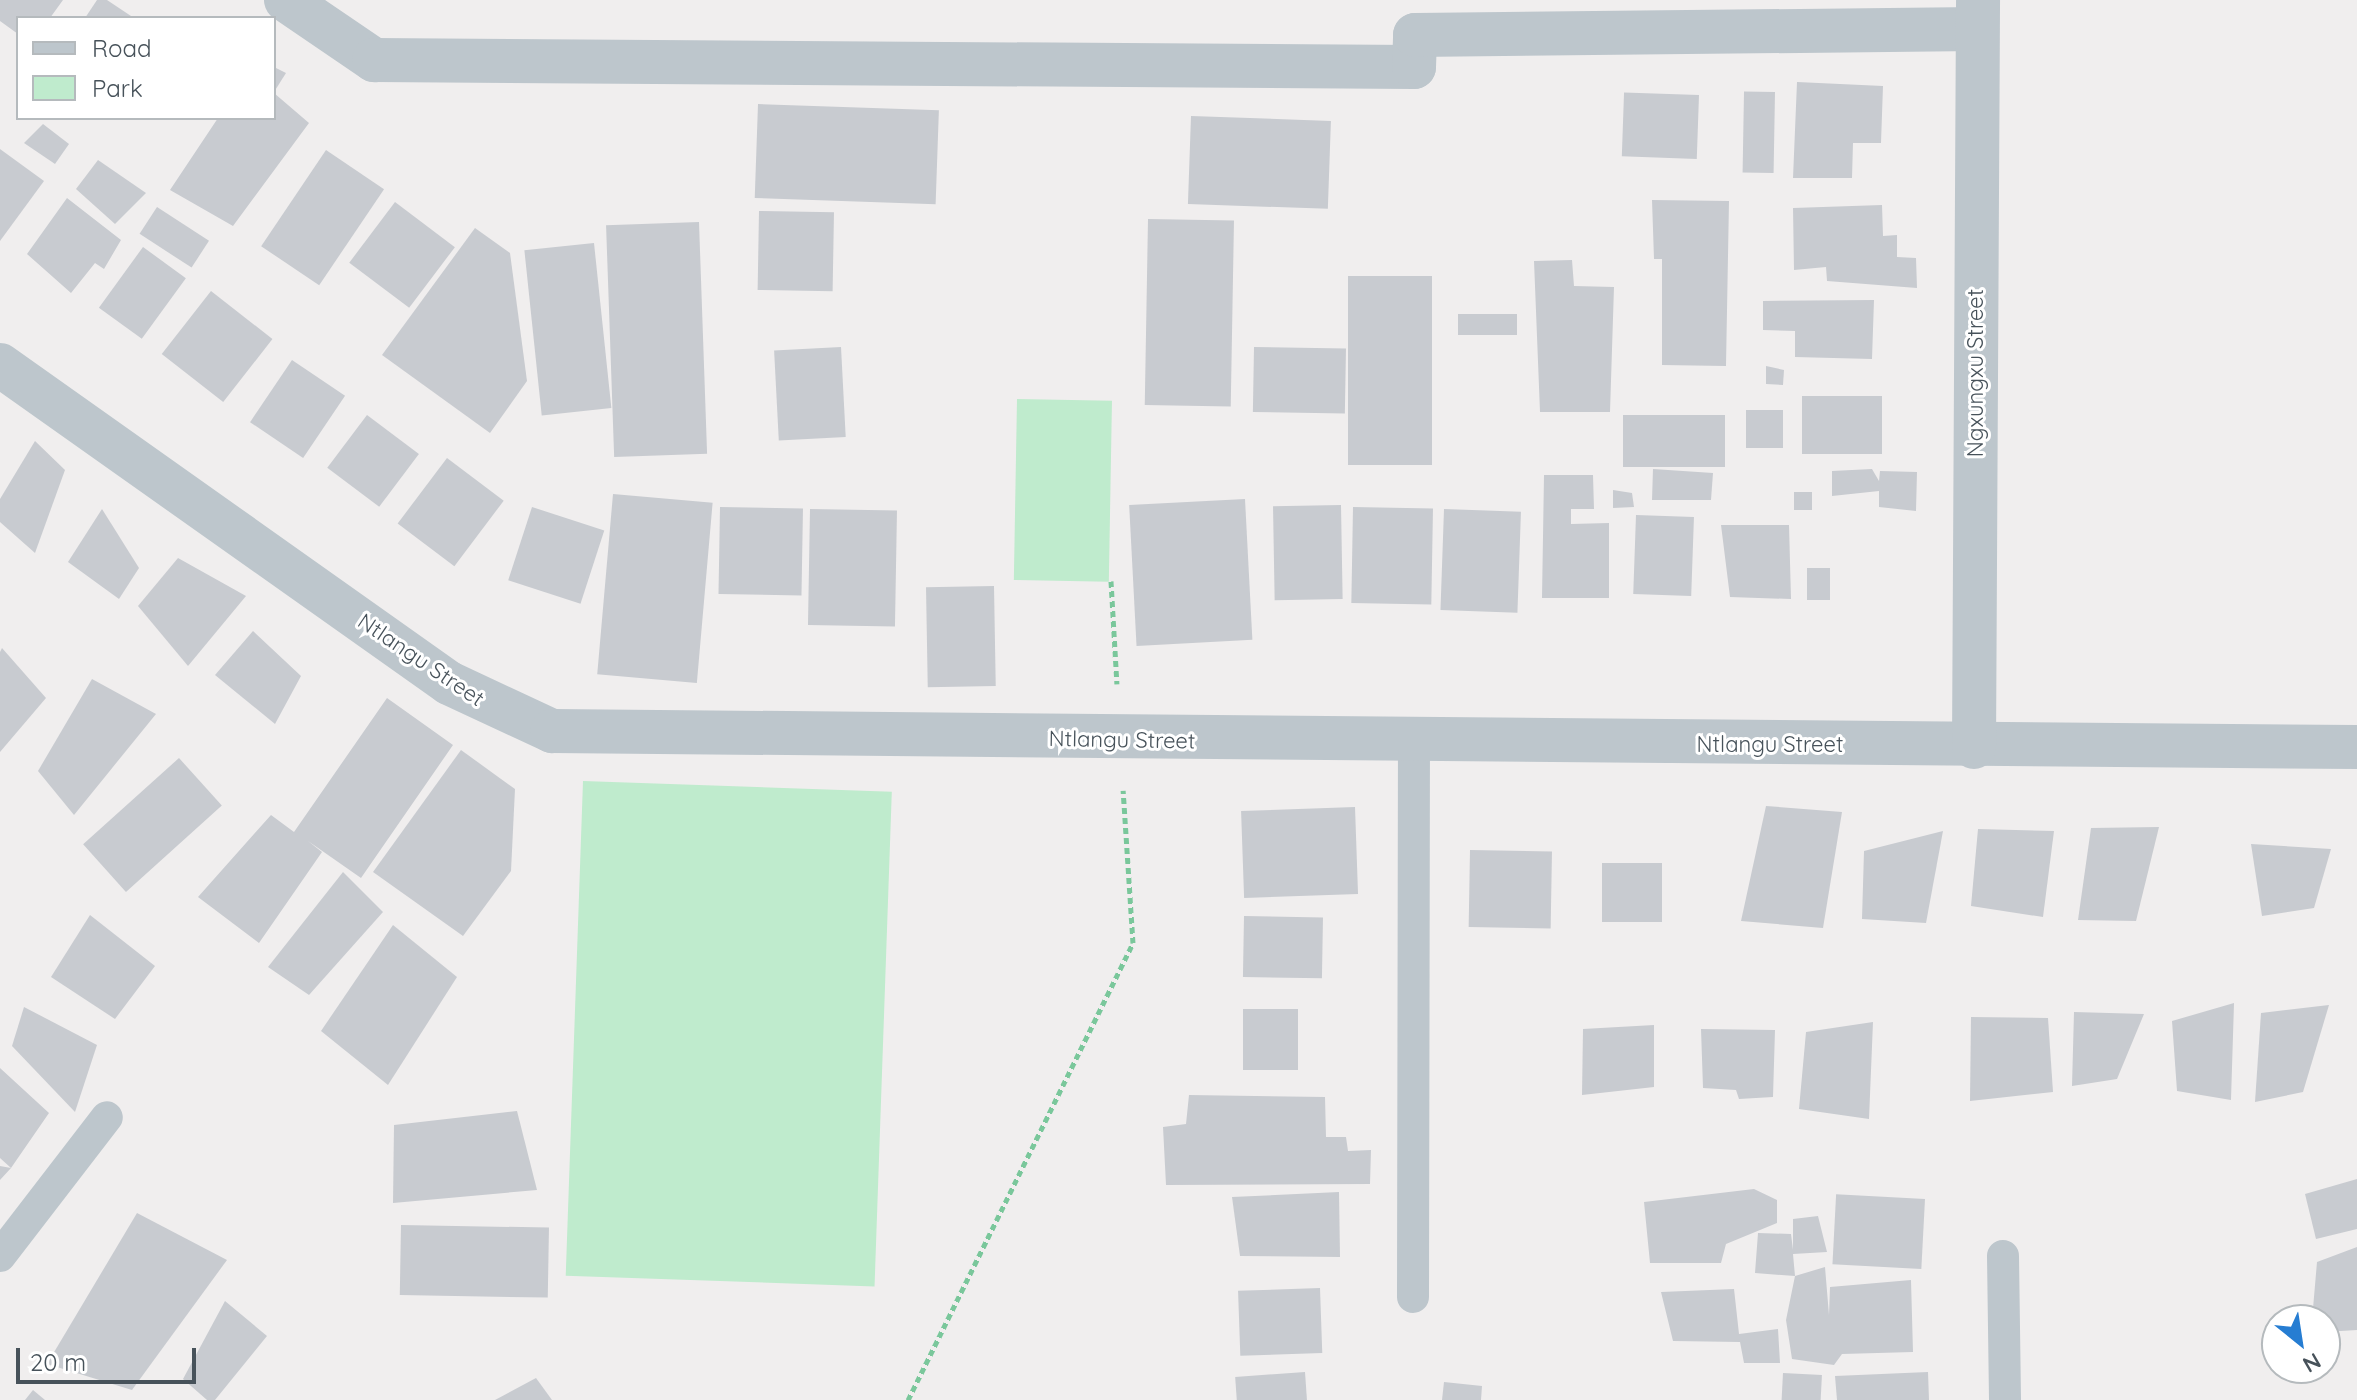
<!DOCTYPE html>
<html>
<head>
<meta charset="utf-8">
<style>
	body { margin:0 }
	#map { position:relative; width:2357px; height:1400px; overflow:hidden; background:#f0eeee; font-family:Quicksand,sans-serif }
	div>[style] { position:absolute }
	.green>* { inset:0; background:#bfebcd; transform-origin:0 0 }
	.building>* { inset:0; background:#c8cbd0; transform-origin:0 0 }
	.path>* { height:5px; margin-top:-2.5px; transform-origin:0; background:repeating-linear-gradient(90deg,#7ac79b 0 6px,transparent 0 10px) }
	.service>* { height:32px; margin:-16px; padding:0 16px; transform-origin:16px; border-radius:16px; background:#bdc6cc }
	.minor>* { height:44px; margin:-22px; padding:0 22px; transform-origin:22px; border-radius:22px; background:#bdc6cc }
	span { translate:-50% -50%; white-space:nowrap; text-align:center; line-height:1.15; -webkit-text-stroke:6px #fff; paint-order:stroke }
	.street-label { font-size:22px; color:#47525a }
	.legend { position:absolute; left:16px; top:16px; width:260px; height:104px; box-sizing:border-box; background:#fff; border:2px solid #b5babd; margin:0; padding:10px 14px; list-style:none; font-size:24px; color:#47525a }
	.legend li { display:flex; align-items:center; gap:16px; height:40px }
	.legend b { width:40px; border:2px solid #b5babd }
	.north { position:absolute; left:2261px; top:1304px; width:80px; height:80px; box-sizing:border-box; background:#fff; border:2px solid #b5babd; border-radius:50%; rotate:150deg; font-size:22px; font-weight:700; line-height:32px; text-align:center; color:#47525a }
	.north::after { content:''; display:block; margin:auto; width:28px; height:36px; background:#267dd2; clip-path:polygon(50% 0,100% 100%,50% 72%,0 100%) }
	.scale { position:absolute; left:16px; top:1348px; width:180px; height:36px; box-sizing:border-box; border:4px solid #47525a; border-top:0; padding-left:10px; font-size:24px; line-height:28px; white-space:nowrap; color:#47525a; -webkit-text-stroke:6px #fff; paint-order:stroke }
</style>
</head>
<body>
<div id="map">
	<div class="green">
		<div style="left:1017px;top:399px;width:95px;height:181px;rotate:1deg"></div>
		<div style="left:583px;top:781px;width:309px;height:495px;rotate:2deg"></div>
	</div>
	<div class="building">
		<div style="clip-path:polygon(0 0,63px 0,50px 18px,18px 18px,18px 34px,0 21px)"></div>
		<div style="clip-path:polygon(97px 0,107px 0,134px 18px,85px 18px)"></div>
		<div style="clip-path:polygon(274px 67px,286px 73px,274px 92px)"></div>
		<div style="clip-path:polygon(1797px 82px,1883px 86px,1881px 143px,1853px 143px,1852px 178px,1793px 178px)"></div>
		<div style="left:1775px;top:92px;width:81px;height:31px;rotate:91deg"></div>
		<div style="clip-path:polygon(274px 93px,309px 123px,233px 226px,170px 190px,218px 118px,274px 118px)"></div>
		<div style="left:1699px;top:95px;width:64px;height:75px;rotate:92deg"></div>
		<div style="left:758px;top:104px;width:181px;height:94px;rotate:2deg"></div>
		<div style="left:1191px;top:116px;width:140px;height:88px;rotate:2deg"></div>
		<div style="clip-path:polygon(43px 124px,69px 144px,55px 164px,24px 143px)"></div>
		<div style="clip-path:polygon(0 149px,44px 181px,0 241px)"></div>
		<div style="left:326px;top:150px;width:70px;height:116px;rotate:34deg"></div>
		<div style="clip-path:polygon(98px 160px,146px 193px,115px 224px,76px 189px)"></div>
		<div style="clip-path:polygon(67px 198px,121px 240px,104px 269px,95px 263px,71px 293px,27px 254px)"></div>
		<div style="clip-path:polygon(1652px 200px,1729px 201px,1726px 366px,1662px 365px,1662px 259px,1654px 259px)"></div>
		<div style="left:395px;top:202px;width:75px;height:76px;rotate:37deg"></div>
		<div style="clip-path:polygon(1882px 205px,1883px 236px,1897px 235px,1897px 257px,1916px 258px,1917px 288px,1827px 281px,1826px 267px,1794px 270px,1793px 208px)"></div>
		<div style="left:157px;top:207px;width:62px;height:32px;rotate:33deg"></div>
		<div style="left:759px;top:211px;width:75px;height:79px;rotate:1deg"></div>
		<div style="left:1148px;top:219px;width:86px;height:186px;rotate:1deg"></div>
		<div style="left:699px;top:222px;width:232px;height:93px;rotate:88deg"></div>
		<div style="clip-path:polygon(475px 228px,510px 253px,527px 381px,490px 433px,382px 355px)"></div>
		<div style="left:594px;top:243px;width:166px;height:70px;rotate:84deg"></div>
		<div style="left:143px;top:247px;width:53px;height:75px;rotate:36deg"></div>
		<div style="clip-path:polygon(1572px 260px,1574px 286px,1614px 287px,1610px 412px,1540px 412px,1534px 261px)"></div>
		<div style="left:1432px;top:276px;width:189px;height:84px;rotate:90deg"></div>
		<div style="left:211px;top:291px;width:78px;height:80px;rotate:38deg"></div>
		<div style="clip-path:polygon(1874px 300px,1872px 359px,1795px 357px,1795px 331px,1763px 330px,1763px 301px)"></div>
		<div style="left:1517px;top:314px;width:21px;height:59px;rotate:90deg"></div>
		<div style="left:841px;top:347px;width:90px;height:67px;rotate:87deg"></div>
		<div style="left:1254px;top:347px;width:92px;height:65px;rotate:1deg"></div>
		<div style="left:292px;top:360px;width:64px;height:75px;rotate:34deg"></div>
		<div style="clip-path:polygon(1766px 366px,1784px 370px,1783px 385px,1766px 384px)"></div>
		<div style="left:1802px;top:396px;width:80px;height:58px"></div>
		<div style="left:1746px;top:410px;width:37px;height:38px"></div>
		<div style="left:367px;top:415px;width:65px;height:66px;rotate:37deg"></div>
		<div style="left:1725px;top:415px;width:52px;height:102px;rotate:90deg"></div>
		<div style="clip-path:polygon(35px 441px,65px 470px,35px 553px,0 522px,0 499px)"></div>
		<div style="left:447px;top:458px;width:71px;height:82px;rotate:37deg"></div>
		<div style="clip-path:polygon(1653px 469px,1713px 473px,1711px 500px,1652px 500px)"></div>
		<div style="clip-path:polygon(1872px 469px,1879px 481px,1880px 471px,1917px 472px,1916px 511px,1879px 507px,1879px 491px,1832px 496px,1832px 471px)"></div>
		<div style="clip-path:polygon(1544px 475px,1593px 475px,1594px 509px,1571px 509px,1571px 524px,1609px 523px,1609px 598px,1542px 598px)"></div>
		<div style="clip-path:polygon(1613px 490px,1632px 493px,1634px 507px,1613px 508px)"></div>
		<div style="left:1794px;top:492px;width:18px;height:18px"></div>
		<div style="left:613px;top:494px;width:100px;height:181px;rotate:5deg"></div>
		<div style="left:1245px;top:499px;width:141px;height:116px;rotate:87deg"></div>
		<div style="left:1341px;top:505px;width:94px;height:68px;rotate:89deg"></div>
		<div style="left:532px;top:507px;width:76px;height:77px;rotate:18deg"></div>
		<div style="left:720px;top:507px;width:83px;height:87px;rotate:1deg"></div>
		<div style="left:1353px;top:507px;width:80px;height:96px;rotate:1deg"></div>
		<div style="clip-path:polygon(102px 509px,139px 568px,119px 599px,68px 562px)"></div>
		<div style="left:810px;top:509px;width:87px;height:116px;rotate:1deg"></div>
		<div style="left:1444px;top:509px;width:77px;height:101px;rotate:2deg"></div>
		<div style="left:1636px;top:515px;width:58px;height:79px;rotate:2deg"></div>
		<div style="clip-path:polygon(1721px 525px,1789px 525px,1791px 599px,1730px 597px)"></div>
		<div style="clip-path:polygon(178px 558px,246px 596px,188px 666px,138px 606px)"></div>
		<div style="left:1830px;top:568px;width:32px;height:23px;rotate:90deg"></div>
		<div style="left:994px;top:586px;width:100px;height:68px;rotate:89deg"></div>
		<div style="clip-path:polygon(253px 631px,301px 676px,275px 724px,215px 675px)"></div>
		<div style="clip-path:polygon(2px 648px,46px 698px,0 752px,0 652px)"></div>
		<div style="clip-path:polygon(92px 679px,156px 714px,74px 815px,38px 771px)"></div>
		<div style="clip-path:polygon(387px 698px,453px 745px,361px 878px,308px 841px,322px 852px,259px 943px,198px 897px,271px 815px,294px 832px)"></div>
		<div style="clip-path:polygon(461px 750px,515px 789px,511px 871px,463px 936px,373px 872px)"></div>
		<div style="left:179px;top:758px;width:64px;height:129px;rotate:48deg"></div>
		<div style="clip-path:polygon(1766px 806px,1842px 812px,1823px 928px,1741px 921px)"></div>
		<div style="left:1355px;top:807px;width:87px;height:114px;rotate:88deg"></div>
		<div style="clip-path:polygon(2159px 827px,2136px 921px,2078px 920px,2091px 828px)"></div>
		<div style="clip-path:polygon(1978px 829px,2054px 831px,2043px 917px,1971px 906px)"></div>
		<div style="clip-path:polygon(1943px 831px,1926px 923px,1862px 919px,1864px 851px)"></div>
		<div style="clip-path:polygon(2251px 844px,2331px 849px,2314px 908px,2262px 916px)"></div>
		<div style="left:1470px;top:850px;width:82px;height:77px;rotate:1deg"></div>
		<div style="left:1602px;top:863px;width:60px;height:59px"></div>
		<div style="clip-path:polygon(343px 872px,383px 912px,309px 995px,268px 967px)"></div>
		<div style="clip-path:polygon(90px 915px,155px 966px,115px 1019px,51px 977px)"></div>
		<div style="left:1244px;top:916px;width:79px;height:61px;rotate:1deg"></div>
		<div style="clip-path:polygon(393px 925px,457px 977px,388px 1085px,321px 1031px)"></div>
		<div style="clip-path:polygon(2234px 1003px,2231px 1100px,2177px 1091px,2172px 1021px)"></div>
		<div style="clip-path:polygon(2329px 1005px,2303px 1092px,2255px 1102px,2261px 1013px)"></div>
		<div style="clip-path:polygon(24px 1007px,97px 1045px,75px 1112px,12px 1046px)"></div>
		<div style="left:1243px;top:1009px;width:55px;height:61px"></div>
		<div style="clip-path:polygon(2074px 1012px,2144px 1014px,2117px 1079px,2072px 1086px)"></div>
		<div style="clip-path:polygon(1971px 1017px,2048px 1018px,2053px 1092px,1970px 1101px)"></div>
		<div style="clip-path:polygon(1873px 1022px,1869px 1119px,1799px 1109px,1806px 1032px)"></div>
		<div style="clip-path:polygon(1654px 1025px,1654px 1087px,1582px 1095px,1583px 1029px)"></div>
		<div style="clip-path:polygon(1701px 1029px,1775px 1030px,1773px 1097px,1739px 1099px,1736px 1090px,1703px 1088px)"></div>
		<div style="clip-path:polygon(0 1068px,49px 1113px,11px 1168px,0 1180px,0 1166px,11px 1168px,0 1158px)"></div>
		<div style="clip-path:polygon(1189px 1095px,1325px 1097px,1326px 1137px,1346px 1137px,1348px 1151px,1371px 1150px,1370px 1184px,1166px 1185px,1163px 1127px,1186px 1124px)"></div>
		<div style="clip-path:polygon(517px 1111px,537px 1190px,393px 1203px,394px 1125px)"></div>
		<div style="clip-path:polygon(2357px 1179px,2357px 1229px,2316px 1239px,2305px 1194px)"></div>
		<div style="clip-path:polygon(1754px 1189px,1777px 1200px,1777px 1223px,1726px 1244px,1721px 1263px,1650px 1263px,1644px 1202px)"></div>
		<div style="clip-path:polygon(1339px 1192px,1340px 1257px,1240px 1256px,1232px 1197px)"></div>
		<div style="left:1925px;top:1199px;width:70px;height:89px;rotate:93deg"></div>
		<div style="clip-path:polygon(137px 1213px,227px 1260px,132px 1390px,47px 1364px)"></div>
		<div style="clip-path:polygon(1818px 1216px,1827px 1252px,1793px 1254px,1795px 1276px,1825px 1267px,1829px 1315px,1830px 1287px,1911px 1280px,1913px 1352px,1842px 1354px,1834px 1365px,1792px 1359px,1786px 1320px,1795px 1276px,1755px 1273px,1758px 1233px,1791px 1234px,1793px 1250px,1793px 1219px)"></div>
		<div style="left:401px;top:1225px;width:148px;height:70px;rotate:1deg"></div>
		<div style="clip-path:polygon(2357px 1247px,2357px 1330px,2325px 1332px,2325px 1320px,2312px 1320px,2317px 1262px)"></div>
		<div style="left:1320px;top:1288px;width:65px;height:82px;rotate:88deg"></div>
		<div style="clip-path:polygon(1734px 1289px,1739px 1334px,1778px 1329px,1780px 1363px,1744px 1363px,1740px 1342px,1673px 1341px,1661px 1292px)"></div>
		<div style="clip-path:polygon(225px 1301px,267px 1336px,215px 1400px,207px 1400px,183px 1379px)"></div>
		<div style="left:1305px;top:1372px;width:28px;height:70px;rotate:86deg"></div>
		<div style="clip-path:polygon(1928px 1372px,1929px 1400px,1837px 1400px,1835px 1376px)"></div>
		<div style="left:1783px;top:1373px;width:39px;height:27px;rotate:3deg"></div>
		<div style="clip-path:polygon(536px 1378px,552px 1400px,495px 1400px)"></div>
		<div style="clip-path:polygon(1444px 1382px,1482px 1386px,1481px 1400px,1442px 1400px)"></div>
		<div style="clip-path:polygon(33px 1390px,45px 1400px,25px 1400px)"></div>
	</div>
	<div class="path">
		<div style="left:1111px;top:581px;width:103px;rotate:86.7deg"></div>
		<div style="left:908px;top:1400px;width:509px;rotate:-63.79deg"></div>
		<div style="left:1133px;top:943px;width:153px;rotate:-93.7deg"></div>
	</div>
	<div class="service">
		<div style="left:0;top:1256px;width:175px;rotate:-52.4deg"></div>
		<div style="left:2003px;top:1256px;width:144px;rotate:89.2deg"></div>
		<div style="left:1413px;top:1297px;width:554px;rotate:-89.9deg"></div>
	</div>
	<div class="minor">
		<div style="left:286px;top:0;width:107px;rotate:34.3deg"></div>
		<div style="left:374px;top:60px;width:1040px;rotate:0.39deg"></div>
		<div style="left:1414px;top:67px;width:32px;rotate:-88deg"></div>
		<div style="left:1415px;top:35px;width:562px;rotate:-0.61deg"></div>
		<div style="left:0;top:365px;width:550px;rotate:35.31deg"></div>
		<div style="left:449px;top:683px;width:114px;rotate:25deg"></div>
		<div style="left:552px;top:731px;width:1805px;rotate:0.51deg"></div>
		<div style="left:1974px;top:747px;width:747px;rotate:-89.69deg"></div>
	</div>
	<div class="street-label">
		<span style="left:1976px;top:373px;rotate:-90deg">Ngxungxu Street</span>
		<span style="left:421px;top:660px;rotate:34deg">Ntlangu Street</span>
		<span style="left:1122px;top:740px;rotate:1deg">Ntlangu Street</span>
		<span style="left:1770px;top:745px">Ntlangu Street</span>
	</div>
	<ul class="legend">
	<li><b style="height:10px;background:#bdc6cc"></b>Road</li>
	<li><b style="height:22px;background:#bfebcd"></b>Park</li>
	</ul>
	<div class="north">N</div>
	<div class="scale">20 m</div>
</div>
</body>
</html>
